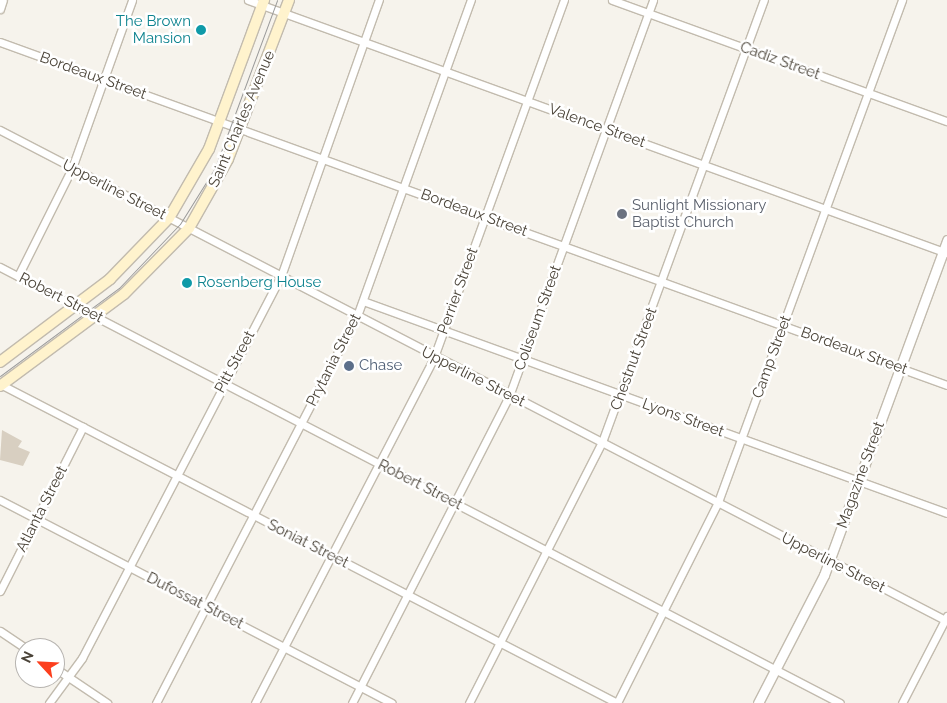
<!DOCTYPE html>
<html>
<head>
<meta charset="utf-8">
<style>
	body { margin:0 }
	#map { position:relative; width:947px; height:703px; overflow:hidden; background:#f6f3ec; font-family:Raleway,sans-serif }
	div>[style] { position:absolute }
	.building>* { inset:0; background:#d8cfc1 }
	.roads { filter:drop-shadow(1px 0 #c2bbae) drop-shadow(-1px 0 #c2bbae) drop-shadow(0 1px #c2bbae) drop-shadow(0 -1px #c2bbae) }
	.minor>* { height:7px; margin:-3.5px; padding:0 3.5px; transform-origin:3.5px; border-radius:3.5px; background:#fff }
	.tertiary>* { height:9px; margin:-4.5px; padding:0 4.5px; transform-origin:4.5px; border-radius:4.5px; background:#fff }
	.secondary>* { height:10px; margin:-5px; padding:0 5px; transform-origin:5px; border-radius:5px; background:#fff3cd }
	.tram>* { height:1px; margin:-0.5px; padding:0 0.5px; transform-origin:0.5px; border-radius:0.5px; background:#9a9a9a }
	.dots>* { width:14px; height:14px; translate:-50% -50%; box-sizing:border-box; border:2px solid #fff; border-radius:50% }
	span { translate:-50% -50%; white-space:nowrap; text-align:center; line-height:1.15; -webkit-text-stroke:5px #fff; paint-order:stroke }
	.culture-label { font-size:15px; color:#0d838f }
	.right { translate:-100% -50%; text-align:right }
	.left { translate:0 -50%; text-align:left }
	.street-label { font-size:15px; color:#4b4439 }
	.worship-label { font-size:15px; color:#5b616d }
	.service-label { font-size:15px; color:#4e5e75 }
	.north { position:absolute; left:15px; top:638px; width:50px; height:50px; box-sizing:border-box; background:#fff; border:1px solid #b7b4b0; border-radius:50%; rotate:295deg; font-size:14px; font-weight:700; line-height:20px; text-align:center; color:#4b4439 }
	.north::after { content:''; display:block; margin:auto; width:18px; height:22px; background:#fc3f1d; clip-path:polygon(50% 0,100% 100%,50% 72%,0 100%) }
</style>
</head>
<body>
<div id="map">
	<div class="building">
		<div style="clip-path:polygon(2px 430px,22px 441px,18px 447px,30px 452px,23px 466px,0 460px)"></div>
	</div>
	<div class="roads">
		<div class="minor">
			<div style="left:248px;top:0;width:743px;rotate:19.9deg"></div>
			<div style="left:612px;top:0;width:356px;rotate:19.9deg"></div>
			<div style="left:0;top:9px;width:9px;rotate:-72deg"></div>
			<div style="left:0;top:42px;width:1007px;rotate:19.91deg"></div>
			<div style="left:0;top:130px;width:1067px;rotate:27.41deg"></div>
			<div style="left:0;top:267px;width:946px;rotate:27.43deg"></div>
			<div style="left:18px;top:276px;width:121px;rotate:-63.4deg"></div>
			<div style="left:72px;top:168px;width:178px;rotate:-70.3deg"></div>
			<div style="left:363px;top:301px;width:621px;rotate:19.95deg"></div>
			<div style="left:0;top:384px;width:695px;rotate:27.34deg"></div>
			<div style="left:0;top:500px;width:441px;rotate:27.4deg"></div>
			<div style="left:0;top:591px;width:184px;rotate:-63.2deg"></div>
			<div style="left:0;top:631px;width:30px;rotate:34deg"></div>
			<div style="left:55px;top:668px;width:63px;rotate:33.9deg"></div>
			<div style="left:49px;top:703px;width:56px;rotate:-53.7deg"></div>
			<div style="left:82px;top:658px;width:431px;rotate:-62.5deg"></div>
			<div style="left:281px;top:276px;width:293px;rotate:-70.5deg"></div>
			<div style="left:156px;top:703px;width:436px;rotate:-62.6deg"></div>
			<div style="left:357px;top:316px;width:336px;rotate:-70.2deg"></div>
			<div style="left:255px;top:703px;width:390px;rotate:-62.6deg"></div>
			<div style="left:434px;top:357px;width:380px;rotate:-70deg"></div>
			<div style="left:352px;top:703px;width:345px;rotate:-62.9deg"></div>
			<div style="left:509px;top:396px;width:421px;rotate:-70deg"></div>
			<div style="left:469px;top:703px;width:293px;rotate:-63deg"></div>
			<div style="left:602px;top:442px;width:471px;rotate:-69.9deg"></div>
			<div style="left:617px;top:703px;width:225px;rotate:-63.3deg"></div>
			<div style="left:718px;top:502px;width:535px;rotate:-69.87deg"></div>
			<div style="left:902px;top:703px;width:98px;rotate:-62.7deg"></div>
		</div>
		<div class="tertiary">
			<div style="left:758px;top:703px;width:144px;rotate:-62.7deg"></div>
			<div style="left:824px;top:575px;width:357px;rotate:-69.8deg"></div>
		</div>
		<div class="secondary">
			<div style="left:0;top:362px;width:138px;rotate:-37deg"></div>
			<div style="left:110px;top:279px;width:85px;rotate:-46deg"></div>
			<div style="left:169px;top:218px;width:80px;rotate:-59.9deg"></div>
			<div style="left:209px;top:149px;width:159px;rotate:-69.7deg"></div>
			<div style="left:0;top:386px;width:154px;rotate:-36.6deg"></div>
			<div style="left:124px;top:294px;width:93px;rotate:-45.4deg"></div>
			<div style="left:189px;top:228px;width:79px;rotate:-60.5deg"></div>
			<div style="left:228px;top:159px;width:170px;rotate:-69deg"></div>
		</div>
	</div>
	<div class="tram">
		<div style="left:0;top:376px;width:148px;rotate:-36.5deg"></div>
		<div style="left:119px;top:288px;width:88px;rotate:-46.4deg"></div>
		<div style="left:180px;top:224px;width:66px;rotate:-58deg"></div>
		<div style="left:215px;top:168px;width:179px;rotate:-69.7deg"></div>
	</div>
	<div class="dots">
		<div style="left:201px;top:30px;background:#0f9aa8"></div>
		<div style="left:622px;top:214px;background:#6b7280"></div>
		<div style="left:187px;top:283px;background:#0f9aa8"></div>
		<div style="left:349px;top:366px;background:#5c6f8a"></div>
	</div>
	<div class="culture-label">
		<span class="right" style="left:191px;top:30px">The Brown<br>Mansion</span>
		<span class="left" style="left:197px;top:283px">Rosenberg House</span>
	</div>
	<div class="street-label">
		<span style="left:780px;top:61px;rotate:20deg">Cadiz Street</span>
		<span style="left:93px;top:76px;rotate:20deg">Bordeaux Street</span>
		<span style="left:242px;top:119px;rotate:-67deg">Saint Charles Avenue</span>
		<span style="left:597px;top:126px;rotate:20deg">Valence Street</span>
		<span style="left:114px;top:190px;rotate:27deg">Upperline Street</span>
		<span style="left:474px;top:213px;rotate:20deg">Bordeaux Street</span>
		<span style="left:458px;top:291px;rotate:-70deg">Perrier Street</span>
		<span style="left:61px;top:298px;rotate:27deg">Robert Street</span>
		<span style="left:538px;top:318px;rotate:-70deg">Coliseum Street</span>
		<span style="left:854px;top:351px;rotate:20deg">Bordeaux Street</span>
		<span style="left:772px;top:357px;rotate:-70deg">Camp Street</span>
		<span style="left:634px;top:359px;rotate:-70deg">Chestnut Street</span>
		<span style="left:334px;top:360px;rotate:-63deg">Prytania Street</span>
		<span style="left:235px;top:362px;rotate:-62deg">Pitt Street</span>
		<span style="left:473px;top:377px;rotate:27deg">Upperline Street</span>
		<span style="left:683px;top:418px;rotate:20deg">Lyons Street</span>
		<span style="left:861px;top:475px;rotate:-70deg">Magazine Street</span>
		<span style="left:420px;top:485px;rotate:27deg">Robert Street</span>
		<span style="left:42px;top:509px;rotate:-63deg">Atlanta Street</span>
		<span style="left:308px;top:544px;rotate:27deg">Soniat Street</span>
		<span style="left:833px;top:563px;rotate:27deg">Upperline Street</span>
		<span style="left:195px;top:601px;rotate:27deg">Dufossat Street</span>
	</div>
	<div class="worship-label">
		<span class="left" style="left:632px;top:214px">Sunlight Missionary<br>Baptist Church</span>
	</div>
	<div class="service-label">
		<span class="left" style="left:359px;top:366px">Chase</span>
	</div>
	<div class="north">N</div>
</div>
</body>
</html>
